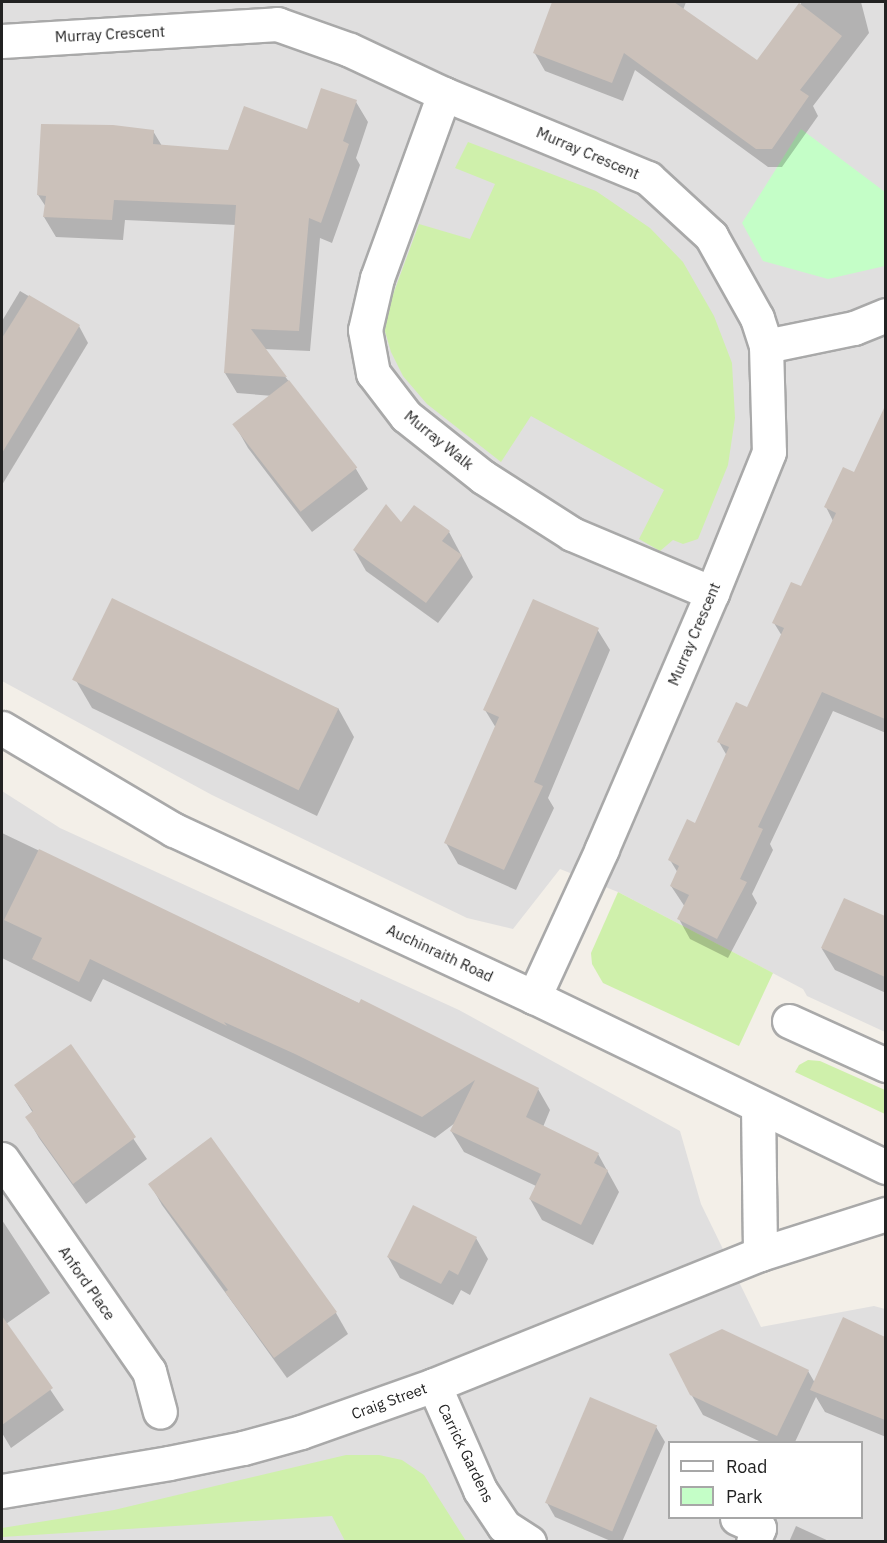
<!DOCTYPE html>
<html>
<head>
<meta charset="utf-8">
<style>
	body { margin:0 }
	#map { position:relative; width:887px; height:1543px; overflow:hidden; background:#f3efe8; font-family:"IBM Plex Sans",sans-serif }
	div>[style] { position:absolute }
	.residential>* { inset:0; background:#e0dfdf }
	.grass>* { inset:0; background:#cff0ab }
	.park>* { inset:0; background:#c4fec7 }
	.shadow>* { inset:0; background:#0003 }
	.building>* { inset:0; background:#cbc1ba; transform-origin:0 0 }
	.roads { filter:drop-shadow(2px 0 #a9a9a9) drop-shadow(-2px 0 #a9a9a9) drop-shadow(0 2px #a9a9a9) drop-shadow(0 -2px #a9a9a9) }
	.minor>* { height:33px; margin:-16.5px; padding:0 16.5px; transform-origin:16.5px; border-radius:16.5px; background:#fff }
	span { translate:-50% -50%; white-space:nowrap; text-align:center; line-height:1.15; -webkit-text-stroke:4.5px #fff; paint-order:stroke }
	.street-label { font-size:15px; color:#222 }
	.frame { position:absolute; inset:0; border:3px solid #222; pointer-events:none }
	.legend { position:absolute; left:668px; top:1441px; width:195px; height:78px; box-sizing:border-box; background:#fff; border:2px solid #a7a7a7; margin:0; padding:8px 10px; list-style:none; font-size:18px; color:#222 }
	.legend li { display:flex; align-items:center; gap:12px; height:30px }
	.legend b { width:30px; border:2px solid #a7a7a7 }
</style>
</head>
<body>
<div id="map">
	<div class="residential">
		<div style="clip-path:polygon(2px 2px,885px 2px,885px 1032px,807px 996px,803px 989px,618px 892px,560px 869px,513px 929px,467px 918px,212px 795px,2px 681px)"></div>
		<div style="clip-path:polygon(evenodd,2px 791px,60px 828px,459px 1010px,680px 1131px,701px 1204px,761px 1327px,874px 1306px,885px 1309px,885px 1541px,2px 1541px,2px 791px,670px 1442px,862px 1442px,862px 1518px,670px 1518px,670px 1442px)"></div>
	</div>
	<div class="grass">
		<div style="clip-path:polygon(468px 142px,596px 191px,650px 228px,683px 262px,714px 316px,732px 363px,735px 418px,728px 465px,698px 539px,683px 544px,673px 540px,660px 551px,639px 539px,664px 490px,531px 416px,501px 462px,427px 404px,403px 376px,391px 352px,384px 328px,388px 308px,419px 224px,470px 239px,495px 184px,455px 168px)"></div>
		<div style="clip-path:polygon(618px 892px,773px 973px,739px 1046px,603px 983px,592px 964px,591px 953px)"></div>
		<div style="clip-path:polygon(808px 1060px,820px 1061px,885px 1090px,885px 1114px,795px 1072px,799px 1065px)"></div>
		<div style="clip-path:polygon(379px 1455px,402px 1460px,424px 1475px,466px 1541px,345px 1541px,332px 1516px,2px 1537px,2px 1528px,114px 1510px,346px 1455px)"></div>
	</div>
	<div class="park">
		<div style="clip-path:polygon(801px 129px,885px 192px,885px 266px,828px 279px,763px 261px,742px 223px)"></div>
	</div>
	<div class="shadow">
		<div style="clip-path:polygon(554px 2px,686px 2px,683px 10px,758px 62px,802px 2px,861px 2px,869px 33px,813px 106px,818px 116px,782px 167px,768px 167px,635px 70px,623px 101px,545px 71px,534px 52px)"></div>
		<div style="clip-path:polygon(322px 90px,356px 102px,368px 122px,356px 158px,360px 165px,332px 243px,320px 238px,310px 351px,264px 349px,356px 469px,368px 489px,312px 532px,248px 448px,236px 427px,273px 396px,237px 393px,225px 373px,236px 225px,125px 220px,123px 240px,56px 237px,44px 217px,46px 207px,38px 195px,153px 131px,162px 146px,229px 152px,308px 130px)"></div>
		<div style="clip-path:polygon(20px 291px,79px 326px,88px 343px,2px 485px,2px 321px)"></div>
		<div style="clip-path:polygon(865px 453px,886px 463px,886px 733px,833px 711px,770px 844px,773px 850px,752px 894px,757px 903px,728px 958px,690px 939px,679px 919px,685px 907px,671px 886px,678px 873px,670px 860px,695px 825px,727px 756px,719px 742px,748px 709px,782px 636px,774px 623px,802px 588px,833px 521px,826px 507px,855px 474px)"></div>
		<div style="clip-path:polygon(401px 525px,449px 532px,473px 577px,438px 623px,366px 571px,354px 550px)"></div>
		<div style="clip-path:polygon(597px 629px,610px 650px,548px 798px,554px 808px,516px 890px,458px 864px,446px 843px,496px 728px,485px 710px)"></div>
		<div style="clip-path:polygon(75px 679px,338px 708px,354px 737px,317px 816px,92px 708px)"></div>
		<div style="clip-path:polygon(2px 833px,538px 1089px,550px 1110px,543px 1127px,598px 1154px,619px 1192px,593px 1245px,542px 1220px,530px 1199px,536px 1186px,464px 1152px,451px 1131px,455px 1123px,435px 1138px,103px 979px,91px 1002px,2px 958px)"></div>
		<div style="clip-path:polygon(844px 900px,886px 918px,886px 993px,835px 970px,822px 949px)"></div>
		<div style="clip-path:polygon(71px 1046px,147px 1159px,86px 1204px,39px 1138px,27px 1117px,33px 1113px,16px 1086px)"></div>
		<div style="clip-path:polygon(150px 1184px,336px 1313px,348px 1334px,287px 1378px,162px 1205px)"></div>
		<div style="clip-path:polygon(414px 1207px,476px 1238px,488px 1259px,470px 1295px,461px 1290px,453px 1305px,400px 1278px,388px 1257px)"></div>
		<div style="clip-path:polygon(2px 1220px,50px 1293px,6px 1324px,64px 1410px,11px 1448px,2px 1433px)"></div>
		<div style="clip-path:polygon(844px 1319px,886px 1338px,886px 1437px,825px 1412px,816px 1397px,795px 1442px,761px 1442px,703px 1415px,691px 1394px,808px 1371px,815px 1383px)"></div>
		<div style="clip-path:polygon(656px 1427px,665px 1442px,622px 1542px,613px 1542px,555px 1517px,547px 1503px)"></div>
		<div style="clip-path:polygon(796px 1526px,831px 1542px,789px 1542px)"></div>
	</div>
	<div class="building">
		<div style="clip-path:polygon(552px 2px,674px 2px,757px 60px,799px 3px,842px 36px,800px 90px,809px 96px,772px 149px,756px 149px,624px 53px,612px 83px,533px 53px)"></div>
		<div style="clip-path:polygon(321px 88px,357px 100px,343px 141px,349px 144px,321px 223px,309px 218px,299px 331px,251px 329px,287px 377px,224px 373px,236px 205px,114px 200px,112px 220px,43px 217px,46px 196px,37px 195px,41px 124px,113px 125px,154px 130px,153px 144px,228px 150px,244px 106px,307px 129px)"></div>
		<div style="clip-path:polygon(29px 295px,80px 325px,2px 453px,2px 338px)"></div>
		<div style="left:289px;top:380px;width:111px;height:72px;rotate:52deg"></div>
		<div style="clip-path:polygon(885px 406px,885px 719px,822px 692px,758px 827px,763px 829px,740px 879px,747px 882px,717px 939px,677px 919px,689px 895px,670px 886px,679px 866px,668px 860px,687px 819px,695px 823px,729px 747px,717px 742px,736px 702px,747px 707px,784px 628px,772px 623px,791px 582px,801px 586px,836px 513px,824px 507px,843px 467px,854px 472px)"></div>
		<div style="clip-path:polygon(386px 504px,401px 522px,414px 505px,450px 531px,442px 541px,462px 555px,426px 603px,353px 550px)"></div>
		<div style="left:112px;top:598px;width:252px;height:91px;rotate:26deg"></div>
		<div style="clip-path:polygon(533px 599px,599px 628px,534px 782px,543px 786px,504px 870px,444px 843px,499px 717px,483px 710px)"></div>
		<div style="clip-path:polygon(39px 849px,359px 1003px,361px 999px,539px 1088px,526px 1117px,599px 1153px,594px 1163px,608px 1170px,581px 1225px,529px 1199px,541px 1174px,450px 1131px,475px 1080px,422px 1117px,295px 1054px,224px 1022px,227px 1026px,90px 959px,79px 982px,32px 959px,42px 938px,4px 920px)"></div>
		<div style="clip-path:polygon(844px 898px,885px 916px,885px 977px,821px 948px)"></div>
		<div style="clip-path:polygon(71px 1044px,136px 1137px,73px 1184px,25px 1117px,33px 1111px,14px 1085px)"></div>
		<div style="clip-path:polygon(211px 1137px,337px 1312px,274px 1358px,225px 1292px,228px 1290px,148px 1184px)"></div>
		<div style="clip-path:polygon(413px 1205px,477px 1237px,458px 1275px,449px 1270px,441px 1284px,387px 1257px)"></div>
		<div style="clip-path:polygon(2px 1316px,53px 1388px,2px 1425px)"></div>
		<div style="clip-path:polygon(843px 1317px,885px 1337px,885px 1420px,810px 1390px)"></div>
		<div style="clip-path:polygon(722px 1329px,809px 1370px,777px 1436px,690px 1395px,669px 1354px)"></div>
		<div style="left:590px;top:1397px;width:73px;height:115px;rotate:23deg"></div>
	</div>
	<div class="roads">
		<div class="minor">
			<div style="left:2px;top:41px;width:276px;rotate:-3.5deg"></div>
			<div style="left:277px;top:24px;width:77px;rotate:19.6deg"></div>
			<div style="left:350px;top:50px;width:104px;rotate:25.1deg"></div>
			<div style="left:444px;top:94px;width:221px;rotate:22.4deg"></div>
			<div style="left:648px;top:178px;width:86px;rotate:42.6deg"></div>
			<div style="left:711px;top:236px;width:94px;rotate:60.7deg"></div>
			<div style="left:757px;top:318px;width:29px;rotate:72deg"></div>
			<div style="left:766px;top:346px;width:106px;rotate:88.4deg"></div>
			<div style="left:769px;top:452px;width:152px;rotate:112deg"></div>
			<div style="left:712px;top:593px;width:279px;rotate:113.3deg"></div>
			<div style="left:602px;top:849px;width:163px;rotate:114.7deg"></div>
			<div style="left:444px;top:94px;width:196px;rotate:110deg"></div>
			<div style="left:377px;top:278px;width:53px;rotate:103deg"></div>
			<div style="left:365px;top:330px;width:44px;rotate:79.5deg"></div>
			<div style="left:373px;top:373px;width:54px;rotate:52.5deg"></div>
			<div style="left:406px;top:416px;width:98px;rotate:38.4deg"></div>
			<div style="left:483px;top:477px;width:106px;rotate:32.6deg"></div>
			<div style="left:572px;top:534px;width:152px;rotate:22.9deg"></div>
			<div style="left:766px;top:346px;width:90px;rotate:-11.6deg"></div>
			<div style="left:854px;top:328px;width:35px;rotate:-22deg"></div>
			<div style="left:2px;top:728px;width:200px;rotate:30.7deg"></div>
			<div style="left:174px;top:830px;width:397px;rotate:24.9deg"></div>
			<div style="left:534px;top:997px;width:391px;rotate:25.8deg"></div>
			<div style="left:789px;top:1021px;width:107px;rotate:24.4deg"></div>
			<div style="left:758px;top:1106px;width:148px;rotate:89.2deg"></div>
			<div style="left:2px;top:1159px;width:258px;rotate:55.3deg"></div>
			<div style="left:149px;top:1371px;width:42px;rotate:75deg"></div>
			<div style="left:434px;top:1385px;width:115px;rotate:66.3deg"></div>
			<div style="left:480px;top:1490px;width:43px;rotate:56.3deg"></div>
			<div style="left:504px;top:1526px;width:30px;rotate:33deg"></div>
			<div style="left:2px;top:1491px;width:169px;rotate:-9.5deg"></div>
			<div style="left:169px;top:1463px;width:76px;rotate:-11.5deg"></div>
			<div style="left:243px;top:1448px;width:60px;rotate:-15.4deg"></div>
			<div style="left:301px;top:1432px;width:141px;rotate:-19.5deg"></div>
			<div style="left:434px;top:1385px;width:351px;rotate:-21.9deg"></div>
			<div style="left:760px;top:1254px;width:132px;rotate:-17.6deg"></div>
			<div style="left:737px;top:1518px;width:24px;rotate:24deg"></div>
			<div style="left:759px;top:1528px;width:15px;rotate:113deg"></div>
		</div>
	</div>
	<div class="street-label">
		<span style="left:110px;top:34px;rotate:-3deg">Murray Crescent</span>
		<span style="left:588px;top:153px;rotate:23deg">Murray Crescent</span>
		<span style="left:439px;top:440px;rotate:39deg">Murray Walk</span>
		<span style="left:694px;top:634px;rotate:-67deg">Murray Crescent</span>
		<span style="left:440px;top:953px;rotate:25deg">Auchinraith Road</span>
		<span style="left:87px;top:1283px;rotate:55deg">Anford Place</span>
		<span style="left:389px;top:1401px;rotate:-20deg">Craig Street</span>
		<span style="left:466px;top:1453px;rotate:64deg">Carrick Gardens</span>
	</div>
	<div class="frame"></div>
	<ul class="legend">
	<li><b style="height:8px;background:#fff"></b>Road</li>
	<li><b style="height:16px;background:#c4fec7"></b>Park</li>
	</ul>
</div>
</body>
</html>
